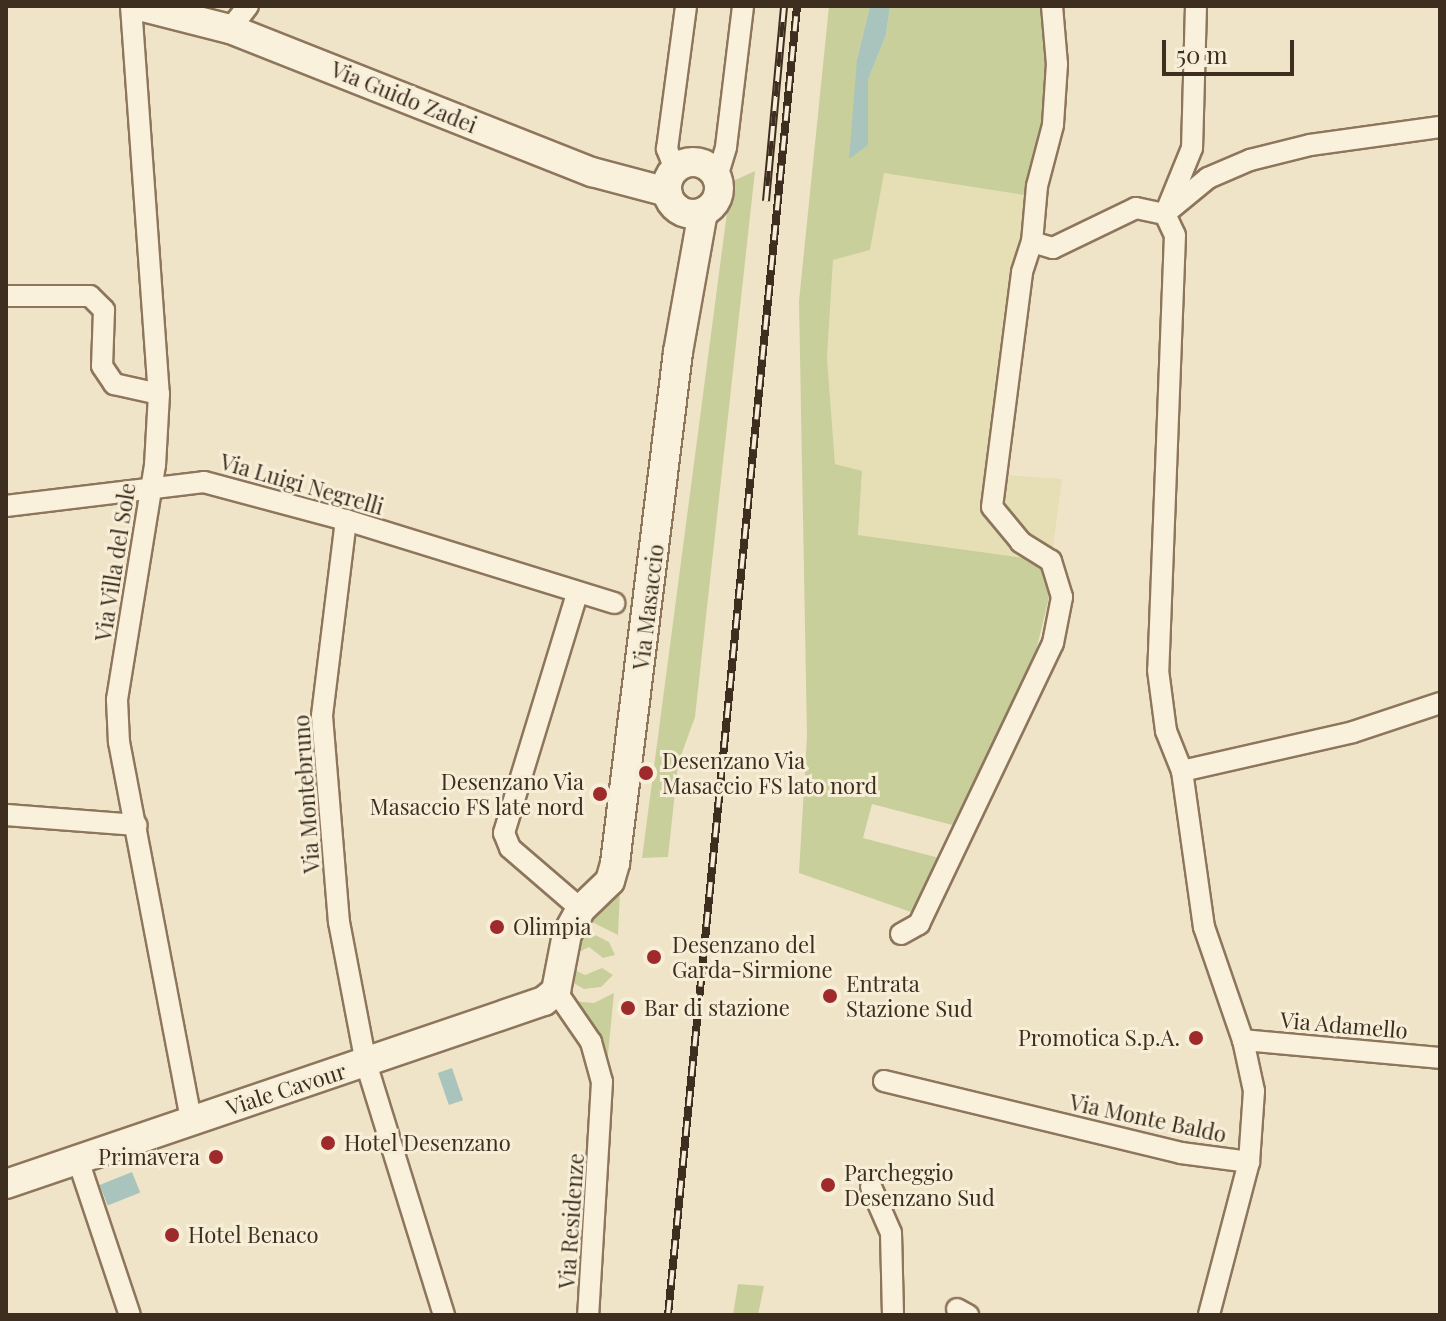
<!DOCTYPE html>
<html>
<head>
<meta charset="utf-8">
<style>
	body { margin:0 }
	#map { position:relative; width:1446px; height:1321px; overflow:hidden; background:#f0e4c8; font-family:"Playfair Display",serif }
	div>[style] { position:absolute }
	.farmland>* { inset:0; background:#e6deb5 }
	.green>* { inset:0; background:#c9cf9b }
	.water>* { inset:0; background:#a9c4bc; transform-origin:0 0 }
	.roads { filter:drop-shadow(2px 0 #8d765c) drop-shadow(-2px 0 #8d765c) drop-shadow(0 2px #8d765c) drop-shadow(0 -2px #8d765c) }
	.street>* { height:20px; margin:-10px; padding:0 10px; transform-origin:10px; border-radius:10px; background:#faf1dc }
	.secondary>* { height:28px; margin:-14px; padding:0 14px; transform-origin:14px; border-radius:14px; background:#faf1dc }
	.secondary>.ring { margin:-14px; padding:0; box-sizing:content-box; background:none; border:28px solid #faf1dc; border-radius:50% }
	.rail>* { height:8px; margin-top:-4px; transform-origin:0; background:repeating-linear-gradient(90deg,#f7eed8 0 15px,#3d2e20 0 30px); box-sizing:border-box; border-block:2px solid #3d2e20 }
	.dots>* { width:22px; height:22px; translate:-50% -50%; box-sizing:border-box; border:4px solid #f7eed8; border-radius:50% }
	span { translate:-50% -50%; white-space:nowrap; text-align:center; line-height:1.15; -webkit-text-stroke:6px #f7eed8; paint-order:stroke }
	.street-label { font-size:22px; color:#3d2e20 }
	.poi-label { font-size:22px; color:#3d2e20 }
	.left { translate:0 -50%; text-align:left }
	.right { translate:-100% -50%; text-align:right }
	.frame { position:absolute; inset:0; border:8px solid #3d2e20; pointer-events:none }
	.scale { position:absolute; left:1162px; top:40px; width:132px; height:36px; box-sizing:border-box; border:4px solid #3d2e20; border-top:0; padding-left:10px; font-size:24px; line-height:28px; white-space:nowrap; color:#3d2e20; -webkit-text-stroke:6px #f7eed8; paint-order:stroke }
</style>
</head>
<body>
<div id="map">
	<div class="farmland">
		<div style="clip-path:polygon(884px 172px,1030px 196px,1034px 266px,1007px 475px,1062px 479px,1051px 561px,858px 535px,862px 472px,835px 464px,827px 358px,833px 260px,870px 250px)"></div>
	</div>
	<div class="green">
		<div style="clip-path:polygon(829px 6px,870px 6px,857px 59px,868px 145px,868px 80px,886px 35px,890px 6px,1046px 6px,1050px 48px,1048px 119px,1030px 196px,884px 173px,870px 250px,833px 260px,827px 358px,835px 464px,862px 471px,858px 535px,1040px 560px,1050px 593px,1036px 651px,956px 826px,872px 804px,863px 838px,943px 859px,911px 912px,799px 873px,807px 736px,799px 301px)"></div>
		<div style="clip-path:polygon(755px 171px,695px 717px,678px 764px,668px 857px,642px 858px,731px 182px)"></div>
		<div style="clip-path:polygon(617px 884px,620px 891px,618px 935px,588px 920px)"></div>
		<div style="clip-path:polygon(593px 934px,609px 942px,615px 955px,603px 958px,589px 947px,577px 953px,575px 938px)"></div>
		<div style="clip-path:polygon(566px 966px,585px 975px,602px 968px,613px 975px,601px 987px,584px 989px,568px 980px)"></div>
		<div style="clip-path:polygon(614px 993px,607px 1065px,572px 1001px,594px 1003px)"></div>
		<div style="clip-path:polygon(738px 1284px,764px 1286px,758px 1315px,733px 1315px)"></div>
	</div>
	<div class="water">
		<div style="clip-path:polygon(870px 6px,890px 6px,886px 35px,868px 80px,868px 145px,849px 159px,857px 59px)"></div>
		<div style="left:452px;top:1068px;width:34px;height:15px;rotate:71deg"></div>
		<div style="left:132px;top:1172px;width:22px;height:35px;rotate:68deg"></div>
	</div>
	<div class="roads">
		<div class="street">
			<div style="left:131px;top:6px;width:389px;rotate:85.9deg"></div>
			<div style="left:159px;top:394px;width:71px;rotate:93.2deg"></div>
			<div style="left:155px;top:465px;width:238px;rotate:99.2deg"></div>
			<div style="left:117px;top:700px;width:42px;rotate:87.3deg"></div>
			<div style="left:119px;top:742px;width:386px;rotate:79.2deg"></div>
			<div style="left:1052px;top:6px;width:58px;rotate:85.1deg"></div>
			<div style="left:1057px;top:64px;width:61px;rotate:93.8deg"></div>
			<div style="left:1053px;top:125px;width:63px;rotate:104.7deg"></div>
			<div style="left:1037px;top:186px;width:56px;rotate:95.1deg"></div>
			<div style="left:1032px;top:242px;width:22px;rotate:16deg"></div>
			<div style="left:1053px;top:248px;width:92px;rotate:-25.7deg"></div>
			<div style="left:1136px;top:208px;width:30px;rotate:12deg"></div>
			<div style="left:1196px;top:6px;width:142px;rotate:91.6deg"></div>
			<div style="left:1192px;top:148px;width:71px;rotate:112.2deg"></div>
			<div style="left:1165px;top:214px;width:23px;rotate:65deg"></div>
			<div style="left:1175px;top:235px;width:435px;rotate:92.2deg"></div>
			<div style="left:1158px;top:670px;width:62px;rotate:82.5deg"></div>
			<div style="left:1166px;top:731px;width:43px;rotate:68.2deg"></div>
			<div style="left:1182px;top:771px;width:158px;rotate:82deg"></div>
			<div style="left:1204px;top:927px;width:120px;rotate:71deg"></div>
			<div style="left:1243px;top:1040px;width:52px;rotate:77.8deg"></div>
			<div style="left:1254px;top:1091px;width:71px;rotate:94deg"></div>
			<div style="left:1249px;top:1162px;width:158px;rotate:104.7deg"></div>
			<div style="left:230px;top:29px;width:29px;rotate:-52deg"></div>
			<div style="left:675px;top:169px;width:22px;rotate:-112deg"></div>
			<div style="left:667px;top:149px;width:144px;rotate:-82.4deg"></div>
			<div style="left:717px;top:177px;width:31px;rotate:-73deg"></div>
			<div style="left:726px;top:147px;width:142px;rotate:-83.1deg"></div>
			<div style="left:1168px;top:211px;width:52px;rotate:-39.5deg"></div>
			<div style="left:1208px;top:178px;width:46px;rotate:-23.2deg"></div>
			<div style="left:1250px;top:160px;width:62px;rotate:-14deg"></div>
			<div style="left:1310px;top:145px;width:131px;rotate:-7.9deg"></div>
			<div style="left:6px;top:296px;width:84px"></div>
			<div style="left:90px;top:296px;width:20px;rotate:45deg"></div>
			<div style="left:104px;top:310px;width:56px;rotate:92deg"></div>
			<div style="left:102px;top:366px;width:22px;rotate:56deg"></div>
			<div style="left:114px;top:384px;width:46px;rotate:12.5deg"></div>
			<div style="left:6px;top:506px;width:199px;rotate:-6.9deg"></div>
			<div style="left:204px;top:482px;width:147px;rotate:15deg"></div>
			<div style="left:346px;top:520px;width:281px;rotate:17.2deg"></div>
			<div style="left:346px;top:520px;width:197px;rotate:97deg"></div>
			<div style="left:322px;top:716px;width:207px;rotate:85.3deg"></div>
			<div style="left:339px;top:922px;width:144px;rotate:79.2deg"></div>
			<div style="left:366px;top:1063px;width:264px;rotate:72.8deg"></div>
			<div style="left:577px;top:594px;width:250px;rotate:107deg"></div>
			<div style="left:504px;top:833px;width:16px;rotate:68deg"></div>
			<div style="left:510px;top:848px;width:94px;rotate:40.7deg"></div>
			<div style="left:1182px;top:771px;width:175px;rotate:-12.8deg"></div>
			<div style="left:1353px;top:732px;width:92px;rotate:-18.4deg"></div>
			<div style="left:6px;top:815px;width:131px;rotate:4.4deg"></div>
			<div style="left:901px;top:934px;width:21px;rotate:-29deg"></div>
			<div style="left:919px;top:924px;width:311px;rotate:-64.5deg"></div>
			<div style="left:1053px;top:643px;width:47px;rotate:-78.9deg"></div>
			<div style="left:1062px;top:597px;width:38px;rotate:-107deg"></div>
			<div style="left:1051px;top:561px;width:36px;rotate:-148deg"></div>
			<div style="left:1021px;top:542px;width:45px;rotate:-129.6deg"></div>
			<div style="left:992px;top:507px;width:237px;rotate:-82.7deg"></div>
			<div style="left:1022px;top:272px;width:32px;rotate:-72deg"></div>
			<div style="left:556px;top:991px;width:62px;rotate:55.5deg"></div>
			<div style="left:591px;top:1042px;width:41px;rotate:74.6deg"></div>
			<div style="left:602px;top:1082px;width:233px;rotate:93.4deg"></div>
			<div style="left:1243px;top:1040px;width:198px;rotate:5.2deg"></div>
			<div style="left:884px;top:1081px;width:306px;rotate:13.6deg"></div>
			<div style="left:1181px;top:1153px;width:69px;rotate:7.5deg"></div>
			<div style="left:78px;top:1160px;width:163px;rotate:71.5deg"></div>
			<div style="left:871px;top:1187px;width:50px;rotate:66.5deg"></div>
			<div style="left:891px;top:1233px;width:82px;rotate:88.6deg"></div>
			<div style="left:957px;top:1309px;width:13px;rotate:29deg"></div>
		</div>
		<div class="secondary">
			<div style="left:139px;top:6px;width:94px;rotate:14.2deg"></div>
			<div style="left:230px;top:29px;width:389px;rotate:21.6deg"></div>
			<div style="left:592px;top:172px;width:78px;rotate:14.9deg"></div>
			<div class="ring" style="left:667px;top:162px;width:24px;height:24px"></div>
			<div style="left:6px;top:1184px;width:568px;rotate:-18.79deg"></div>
			<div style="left:544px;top:1001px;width:16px;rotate:-40deg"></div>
			<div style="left:556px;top:991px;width:58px;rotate:-79.1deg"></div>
			<div style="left:567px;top:934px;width:29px;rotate:-61deg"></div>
			<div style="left:581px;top:909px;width:40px;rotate:-44deg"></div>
			<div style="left:610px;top:881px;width:19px;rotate:-74deg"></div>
			<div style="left:615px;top:863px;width:515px;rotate:-82.97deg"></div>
			<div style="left:678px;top:352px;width:142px;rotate:-79.9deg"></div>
		</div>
	</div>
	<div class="rail">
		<div style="left:766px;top:201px;width:196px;rotate:-84.7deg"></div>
		<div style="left:668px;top:1315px;width:1315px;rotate:-84.37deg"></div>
	</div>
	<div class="dots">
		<div style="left:646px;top:773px;background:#9e2a2b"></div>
		<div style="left:600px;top:794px;background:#9e2a2b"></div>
		<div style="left:497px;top:927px;background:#9e2a2b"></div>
		<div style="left:654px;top:957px;background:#9e2a2b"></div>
		<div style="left:830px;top:996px;background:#9e2a2b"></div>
		<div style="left:628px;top:1008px;background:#9e2a2b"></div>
		<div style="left:1196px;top:1038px;background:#9e2a2b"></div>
		<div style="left:328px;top:1143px;background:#9e2a2b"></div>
		<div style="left:216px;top:1157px;background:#9e2a2b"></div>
		<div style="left:828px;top:1185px;background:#9e2a2b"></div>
		<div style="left:172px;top:1235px;background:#9e2a2b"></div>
	</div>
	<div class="street-label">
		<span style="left:404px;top:97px;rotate:22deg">Via Guido Zadei</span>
		<span style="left:302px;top:484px;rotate:16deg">Via Luigi Negrelli</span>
		<span style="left:115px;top:562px;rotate:-81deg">Via Villa del Sole</span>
		<span style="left:648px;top:607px;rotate:-83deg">Via Masaccio</span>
		<span style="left:306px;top:794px;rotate:-94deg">Via Montebruno</span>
		<span style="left:1344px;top:1025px;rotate:5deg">Via Adamello</span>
		<span style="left:286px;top:1089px;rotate:-18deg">Viale Cavour</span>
		<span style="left:1148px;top:1118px;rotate:12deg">Via Monte Baldo</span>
		<span style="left:571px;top:1221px;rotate:-86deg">Via Residenze</span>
	</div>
	<div class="poi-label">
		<span class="left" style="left:662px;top:773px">Desenzano Via<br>Masaccio FS lato nord</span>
		<span class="right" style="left:584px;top:794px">Desenzano Via<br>Masaccio FS late nord</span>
		<span class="left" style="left:513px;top:927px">Olimpia</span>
		<span class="left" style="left:672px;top:957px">Desenzano del<br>Garda-Sirmione</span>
		<span class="left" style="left:846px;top:996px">Entrata<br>Stazione Sud</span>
		<span class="left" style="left:644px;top:1008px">Bar di stazione</span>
		<span class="right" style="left:1180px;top:1038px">Promotica S.p.A.</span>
		<span class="left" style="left:344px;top:1143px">Hotel Desenzano</span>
		<span class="right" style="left:200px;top:1157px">Primavera</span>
		<span class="left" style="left:844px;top:1185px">Parcheggio<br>Desenzano Sud</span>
		<span class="left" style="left:188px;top:1235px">Hotel Benaco</span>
	</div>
	<div class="frame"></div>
	<div class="scale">50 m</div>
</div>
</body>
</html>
